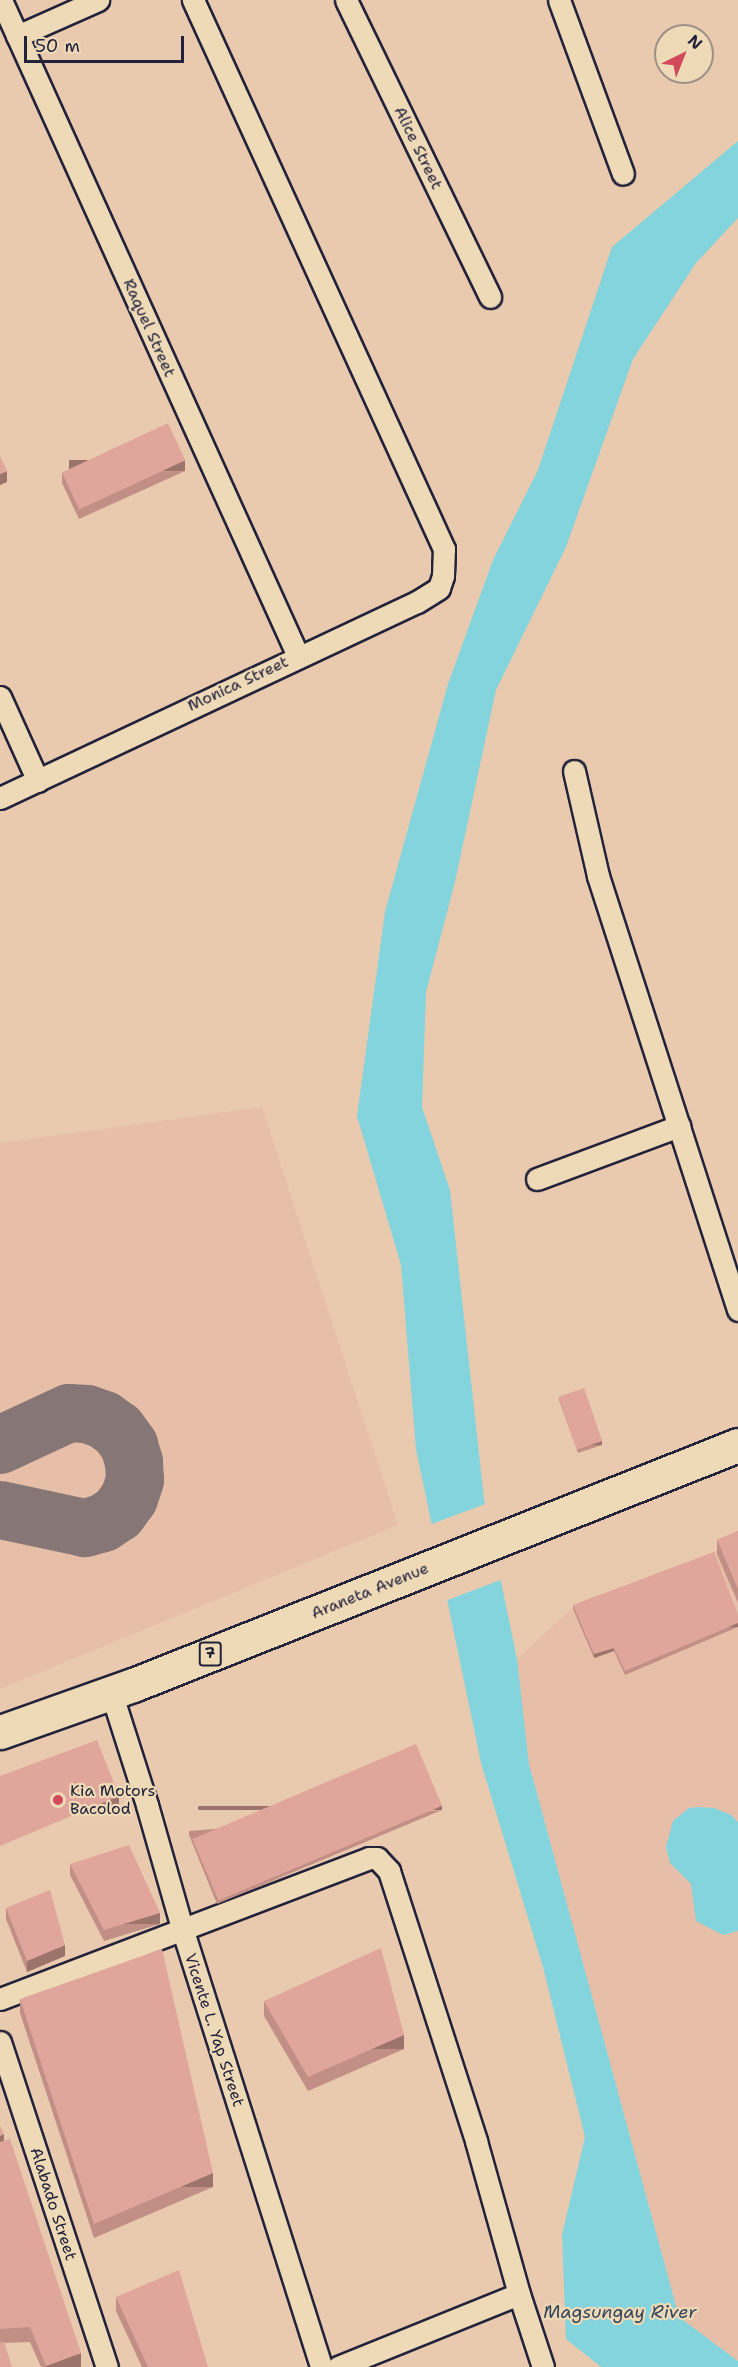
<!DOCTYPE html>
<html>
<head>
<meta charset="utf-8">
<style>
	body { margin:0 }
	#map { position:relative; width:738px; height:2367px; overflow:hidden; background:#eacaaf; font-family:"Shantell Sans",sans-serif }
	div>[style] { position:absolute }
	.built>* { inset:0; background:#e7bfa9 }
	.water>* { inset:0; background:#83d4dc }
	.pier>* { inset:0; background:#eacaaf }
	.taxiway>* { height:58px; margin:-29px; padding:0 29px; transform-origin:29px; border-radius:29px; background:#867675 }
	.roads { filter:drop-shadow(2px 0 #22223b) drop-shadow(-2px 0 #22223b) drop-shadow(0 2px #22223b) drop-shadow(0 -2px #22223b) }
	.street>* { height:21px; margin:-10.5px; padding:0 10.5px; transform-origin:10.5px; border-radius:10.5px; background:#efdab8 }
	.primary>* { height:33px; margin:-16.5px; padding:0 16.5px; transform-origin:16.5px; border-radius:16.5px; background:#efdab8 }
	.wall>* { inset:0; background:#c18f85 }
	.shaded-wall>* { inset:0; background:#9d746c; transform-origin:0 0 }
	.building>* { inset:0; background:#e0a69b; transform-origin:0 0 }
	.dots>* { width:16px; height:16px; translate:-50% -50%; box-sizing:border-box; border:3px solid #efdab8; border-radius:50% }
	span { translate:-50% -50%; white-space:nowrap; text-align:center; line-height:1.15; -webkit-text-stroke:4.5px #efdab8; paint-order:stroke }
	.shield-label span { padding:2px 4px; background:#efdab8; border:2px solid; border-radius:4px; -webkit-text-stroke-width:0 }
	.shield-label { font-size:15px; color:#22223b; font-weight:700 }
	.street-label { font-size:16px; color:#22223b }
	.poi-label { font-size:16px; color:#22223b }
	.left { translate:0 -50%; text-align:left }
	.water-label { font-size:18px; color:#35465b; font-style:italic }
	.north { position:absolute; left:654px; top:24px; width:60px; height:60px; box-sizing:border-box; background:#efdab8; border:2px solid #9d9086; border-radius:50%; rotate:43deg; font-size:16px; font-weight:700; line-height:24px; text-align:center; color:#22223b }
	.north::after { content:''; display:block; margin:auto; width:21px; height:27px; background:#d1495b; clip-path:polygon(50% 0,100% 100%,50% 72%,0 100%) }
	.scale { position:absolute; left:24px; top:36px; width:160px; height:27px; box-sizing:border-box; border:3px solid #22223b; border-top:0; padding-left:8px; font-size:18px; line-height:21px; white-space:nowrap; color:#22223b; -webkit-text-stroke:4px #efdab8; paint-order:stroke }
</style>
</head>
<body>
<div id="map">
	<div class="built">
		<div style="clip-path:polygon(262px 1107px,398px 1525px,0 1689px,0 1143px)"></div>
		<div style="clip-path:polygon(738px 1543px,738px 2361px,679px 2317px,529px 1764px,517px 1659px,578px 1603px)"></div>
	</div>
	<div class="water">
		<div style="clip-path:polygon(738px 141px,738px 218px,696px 263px,633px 359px,566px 547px,496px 690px,455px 882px,426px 992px,422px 1107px,450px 1190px,484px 1499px,517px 1659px,529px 1764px,679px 2317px,738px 2361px,738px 2367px,601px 2367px,566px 2339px,562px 2235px,585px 2137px,543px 1967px,481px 1763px,416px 1449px,401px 1265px,357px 1116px,385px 912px,448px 684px,493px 560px,538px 470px,612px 247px)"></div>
		<div style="clip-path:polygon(698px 1807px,714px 1808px,731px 1815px,738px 1822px,738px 1931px,723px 1935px,696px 1921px,691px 1884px,670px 1863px,666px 1847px,673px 1821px,689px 1808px)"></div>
	</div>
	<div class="pier">
		<div style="clip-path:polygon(488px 1503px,503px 1579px,445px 1601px,429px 1525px)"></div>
	</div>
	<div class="taxiway">
		<div style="left:0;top:1445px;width:76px;rotate:-24.9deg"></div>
		<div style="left:69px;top:1413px;width:18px;rotate:3deg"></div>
		<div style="left:87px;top:1414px;width:18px;rotate:19deg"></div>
		<div style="left:104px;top:1420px;width:17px;rotate:36deg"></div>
		<div style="left:118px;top:1430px;width:19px;rotate:54deg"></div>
		<div style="left:129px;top:1445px;width:18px;rotate:74deg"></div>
		<div style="left:134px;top:1462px;width:18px;rotate:87deg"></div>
		<div style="left:135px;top:1480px;width:19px;rotate:108deg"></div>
		<div style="left:129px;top:1498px;width:19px;rotate:126deg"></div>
		<div style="left:118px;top:1513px;width:18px;rotate:146deg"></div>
		<div style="left:103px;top:1523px;width:19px;rotate:164deg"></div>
		<div style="left:85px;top:1528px;width:87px;rotate:-168deg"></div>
	</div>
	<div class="roads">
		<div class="street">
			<div style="left:1px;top:0;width:720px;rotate:65.64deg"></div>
			<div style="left:346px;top:0;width:330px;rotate:64.1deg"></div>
			<div style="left:559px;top:0;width:185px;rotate:69.8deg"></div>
			<div style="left:17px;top:36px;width:89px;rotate:-24deg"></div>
			<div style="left:0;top:697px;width:92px;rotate:65.7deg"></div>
			<div style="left:574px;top:771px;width:108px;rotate:77.1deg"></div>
			<div style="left:598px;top:876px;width:456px;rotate:72.1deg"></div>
			<div style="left:0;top:798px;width:461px;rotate:-25.2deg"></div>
			<div style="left:417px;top:602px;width:26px;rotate:-32deg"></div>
			<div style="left:439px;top:588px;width:13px;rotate:-72deg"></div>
			<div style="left:443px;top:576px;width:27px;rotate:-88deg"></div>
			<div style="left:444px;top:549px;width:604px;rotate:-114.57deg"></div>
			<div style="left:537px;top:1179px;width:152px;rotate:-20.5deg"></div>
			<div style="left:111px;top:1692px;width:119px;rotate:72.3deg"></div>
			<div style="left:147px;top:1805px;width:128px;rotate:74.1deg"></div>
			<div style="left:182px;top:1928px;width:460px;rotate:72.4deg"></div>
			<div style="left:0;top:1999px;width:395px;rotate:-20.9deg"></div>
			<div style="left:369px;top:1858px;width:8px"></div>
			<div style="left:377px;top:1858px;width:18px;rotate:47deg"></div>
			<div style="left:389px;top:1871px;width:284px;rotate:72.1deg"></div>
			<div style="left:476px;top:2141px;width:159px;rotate:74.3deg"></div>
			<div style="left:519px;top:2294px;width:77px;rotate:71.8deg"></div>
			<div style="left:0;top:2042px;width:342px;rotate:71.8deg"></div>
			<div style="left:338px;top:2367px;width:195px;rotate:-22deg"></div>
		</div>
		<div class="primary">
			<div style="left:0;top:1732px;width:141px;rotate:-19.5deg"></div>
			<div style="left:133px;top:1685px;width:651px;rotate:-21.64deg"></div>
		</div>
	</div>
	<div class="wall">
		<div style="clip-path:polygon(185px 471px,79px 519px,62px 483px,62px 472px)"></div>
		<div style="clip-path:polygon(559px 1397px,602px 1445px,578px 1453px,559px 1400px)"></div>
		<div style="clip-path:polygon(738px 1531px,738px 1603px,717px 1554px,717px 1540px)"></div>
		<div style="clip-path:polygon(573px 1605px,738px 1615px,738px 1627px,625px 1675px,614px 1651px,594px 1658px,573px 1609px)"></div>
		<div style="clip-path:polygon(442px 1810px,217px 1904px,189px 1835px,189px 1831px)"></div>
		<div style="clip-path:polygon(70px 1864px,160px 1924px,104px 1941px,70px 1875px)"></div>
		<div style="clip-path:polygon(6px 1908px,65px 1956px,27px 1972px,6px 1919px)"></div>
		<div style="clip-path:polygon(20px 1999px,213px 2187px,94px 2238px,20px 2013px)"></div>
		<div style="clip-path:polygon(264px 2001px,404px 2049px,308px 2091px,264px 2016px)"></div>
		<div style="clip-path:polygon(0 2126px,4px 2141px,81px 2367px,41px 2367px,30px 2342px,4px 2343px,0 2367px)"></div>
		<div style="clip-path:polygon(116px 2297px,208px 2367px,142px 2367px,116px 2311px)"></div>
	</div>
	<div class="shaded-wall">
		<div style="left:185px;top:460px;width:11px;height:116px;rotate:90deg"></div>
		<div style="clip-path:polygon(7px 471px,7px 482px,0 485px,0 474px)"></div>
		<div style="left:602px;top:1441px;width:4px;height:25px;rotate:90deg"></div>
		<div style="left:738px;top:1623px;width:4px;height:123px;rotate:90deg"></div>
		<div style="clip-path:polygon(614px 1648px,614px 1651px,594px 1658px,594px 1654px)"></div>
		<div style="left:119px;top:1796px;width:14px;height:129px;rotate:90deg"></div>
		<div style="left:442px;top:1806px;width:4px;height:244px;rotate:90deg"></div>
		<div style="left:160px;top:1913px;width:11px;height:59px;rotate:90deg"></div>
		<div style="clip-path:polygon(65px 1945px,65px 1956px,27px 1972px,27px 1961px)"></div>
		<div style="left:404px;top:2035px;width:14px;height:105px;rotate:90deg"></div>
		<div style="clip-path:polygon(4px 2134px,4px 2142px,0 2143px,0 2136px)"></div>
		<div style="left:213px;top:2173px;width:14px;height:129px;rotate:90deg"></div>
		<div style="clip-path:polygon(81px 2353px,81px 2367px,46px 2367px,46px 2366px)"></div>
	</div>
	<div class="building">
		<div style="left:168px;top:423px;width:41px;height:117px;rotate:65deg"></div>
		<div style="clip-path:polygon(0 456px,7px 471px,0 474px)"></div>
		<div style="left:584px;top:1388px;width:56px;height:27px;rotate:71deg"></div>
		<div style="clip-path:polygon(738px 1531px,738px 1589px,717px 1540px)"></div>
		<div style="clip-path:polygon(714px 1552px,738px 1615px,738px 1623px,625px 1671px,614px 1648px,594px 1654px,573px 1605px)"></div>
		<div style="clip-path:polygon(97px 1740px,119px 1796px,0 1846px,0 1776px)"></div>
		<div style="left:416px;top:1744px;width:67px;height:243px;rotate:67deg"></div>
		<div style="clip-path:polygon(129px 1845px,160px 1913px,104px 1930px,70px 1864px)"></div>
		<div style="clip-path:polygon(50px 1890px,65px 1945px,27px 1961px,6px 1908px)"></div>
		<div style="clip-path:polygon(381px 1948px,404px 2035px,308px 2077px,264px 2001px)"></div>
		<div style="clip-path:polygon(162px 1949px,213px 2173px,94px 2224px,20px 1999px)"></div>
		<div style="clip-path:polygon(0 2126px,4px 2134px,0 2136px)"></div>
		<div style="clip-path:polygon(10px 2139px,81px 2353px,46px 2366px,30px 2327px,0 2329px,0 2142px)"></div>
		<div style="clip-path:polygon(179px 2270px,208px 2367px,148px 2367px,116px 2297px)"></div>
		<div style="clip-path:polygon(4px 2341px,12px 2367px,0 2367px,0 2343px)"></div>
	</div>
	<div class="dots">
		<div style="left:58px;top:1800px;background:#d1495b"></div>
	</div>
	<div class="shield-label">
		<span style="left:210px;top:1654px">7</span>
	</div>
	<div class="street-label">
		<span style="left:418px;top:148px;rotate:64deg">Alice Street</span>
		<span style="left:149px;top:328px;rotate:66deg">Raquel Street</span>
		<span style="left:238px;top:684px;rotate:-25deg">Monica Street</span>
		<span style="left:370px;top:1591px;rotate:-22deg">Araneta Avenue</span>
		<span style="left:214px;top:2030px;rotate:72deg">Vicente L. Yap Street</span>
		<span style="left:53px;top:2204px;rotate:72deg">Alabado Street</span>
	</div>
	<div class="poi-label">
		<span class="left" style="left:70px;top:1800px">Kia Motors<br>Bacolod</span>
	</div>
	<div class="water-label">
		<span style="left:620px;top:2312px">Magsungay River</span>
	</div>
	<div class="north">N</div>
	<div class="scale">50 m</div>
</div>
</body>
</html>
